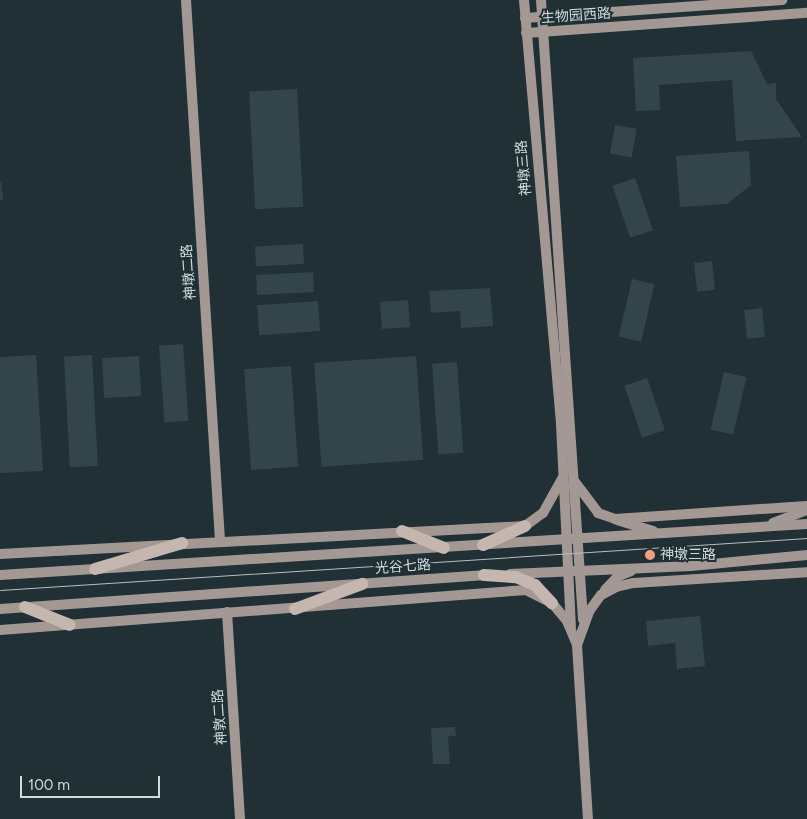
<!DOCTYPE html>
<html>
<head>
<meta charset="utf-8">
<style>
	body { margin:0 }
	#map { position:relative; width:807px; height:819px; overflow:hidden; background:#203034; font-family:Figtree,"Noto Sans SC",sans-serif }
	div>[style] { position:absolute }
	.building>* { inset:0; background:#344549; transform-origin:0 0 }
	.secondary>* { height:10px; margin:-5px; padding:0 5px; transform-origin:5px; border-radius:5px; background:#a49894 }
	.primary>* { height:12px; margin:-6px; padding:0 6px; transform-origin:6px; border-radius:6px; background:#c5b6b0 }
	.tram>* { height:1px; margin:-0.5px; padding:0 0.5px; transform-origin:0.5px; border-radius:0.5px; background:#b4bfc2 }
	.dots>* { width:14px; height:14px; translate:-50% -50%; box-sizing:border-box; border:2px solid #203034; border-radius:50% }
	span { translate:-50% -50%; white-space:nowrap; text-align:center; line-height:1.15; -webkit-text-stroke:4px #203034; paint-order:stroke }
	.street-label { font-size:14px; color:#d1dbdd }
	.poi-label { font-size:14px; color:#d1dbdd }
	.left { translate:0 -50%; text-align:left }
	.scale { position:absolute; left:20px; top:776px; width:140px; height:22px; box-sizing:border-box; border:2px solid #d1dbdd; border-top:0; padding-left:6px; font-size:15px; line-height:18px; white-space:nowrap; color:#d1dbdd; -webkit-text-stroke:4px #203034; paint-order:stroke }
</style>
</head>
<body>
<div id="map">
	<div class="building">
		<div style="clip-path:polygon(751px 51px,767px 84px,776px 83px,776px 99px,802px 137px,736px 141px,732px 80px,659px 85px,660px 110px,636px 111px,633px 58px)"></div>
		<div style="left:297px;top:89px;width:118px;height:48px;rotate:87deg"></div>
		<div style="left:615px;top:125px;width:22px;height:29px;rotate:10deg"></div>
		<div style="clip-path:polygon(749px 151px,751px 185px,727px 204px,680px 207px,676px 156px)"></div>
		<div style="left:635px;top:178px;width:55px;height:24px;rotate:71deg"></div>
		<div style="clip-path:polygon(0 182px,1px 182px,3px 200px,0 200px)"></div>
		<div style="left:303px;top:244px;width:20px;height:48px;rotate:87deg"></div>
		<div style="left:712px;top:261px;width:29px;height:18px;rotate:84deg"></div>
		<div style="left:313px;top:272px;width:20px;height:57px;rotate:87deg"></div>
		<div style="left:632px;top:279px;width:23px;height:59px;rotate:13deg"></div>
		<div style="clip-path:polygon(490px 288px,493px 326px,461px 328px,460px 311px,431px 313px,429px 291px)"></div>
		<div style="left:408px;top:300px;width:27px;height:28px;rotate:86deg"></div>
		<div style="left:318px;top:301px;width:30px;height:61px;rotate:86deg"></div>
		<div style="left:762px;top:308px;width:29px;height:18px;rotate:84deg"></div>
		<div style="left:183px;top:344px;width:77px;height:24px;rotate:86deg"></div>
		<div style="clip-path:polygon(36px 355px,43px 471px,0 473px,0 357px)"></div>
		<div style="left:92px;top:355px;width:111px;height:28px;rotate:87deg"></div>
		<div style="left:139px;top:356px;width:40px;height:37px;rotate:87deg"></div>
		<div style="left:416px;top:356px;width:104px;height:102px;rotate:86deg"></div>
		<div style="left:457px;top:362px;width:91px;height:25px;rotate:86deg"></div>
		<div style="left:291px;top:366px;width:101px;height:47px;rotate:86deg"></div>
		<div style="left:724px;top:372px;width:23px;height:59px;rotate:13deg"></div>
		<div style="left:647px;top:378px;width:55px;height:24px;rotate:71deg"></div>
		<div style="clip-path:polygon(700px 616px,705px 666px,677px 669px,675px 643px,648px 646px,646px 621px)"></div>
		<div style="clip-path:polygon(455px 727px,456px 736px,448px 736px,450px 764px,433px 764px,431px 728px)"></div>
	</div>
	<div class="secondary">
		<div style="left:186px;top:0;width:542px;rotate:86.4deg"></div>
		<div style="left:524px;top:0;width:426px;rotate:85deg"></div>
		<div style="left:561px;top:424px;width:203px;rotate:87.2deg"></div>
		<div style="left:541px;top:0;width:621px;rotate:86.12deg"></div>
		<div style="left:525px;top:18px;width:258px;rotate:-4deg"></div>
		<div style="left:526px;top:33px;width:282px;rotate:-4.1deg"></div>
		<div style="left:575px;top:482px;width:39px;rotate:53deg"></div>
		<div style="left:598px;top:513px;width:18px;rotate:19deg"></div>
		<div style="left:615px;top:519px;width:192px;rotate:-3.9deg"></div>
		<div style="left:617px;top:520px;width:38px;rotate:17deg"></div>
		<div style="left:773px;top:523px;width:36px;rotate:-21deg"></div>
		<div style="left:0;top:554px;width:526px;rotate:-3.05deg"></div>
		<div style="left:525px;top:526px;width:22px;rotate:-36deg"></div>
		<div style="left:543px;top:513px;width:41px;rotate:-60.9deg"></div>
		<div style="left:510px;top:574px;width:181px;rotate:-2.5deg"></div>
		<div style="left:691px;top:566px;width:117px;rotate:-5.4deg"></div>
		<div style="left:0;top:575px;width:809px;rotate:-3.62deg"></div>
		<div style="left:605px;top:590px;width:18px;rotate:-47deg"></div>
		<div style="left:617px;top:577px;width:15px;rotate:-23deg"></div>
		<div style="left:0;top:609px;width:491px;rotate:-4deg"></div>
		<div style="left:227px;top:612px;width:207px;rotate:86.4deg"></div>
		<div style="left:0;top:630px;width:528px;rotate:-4.35deg"></div>
		<div style="left:526px;top:590px;width:29px;rotate:27deg"></div>
		<div style="left:552px;top:603px;width:23px;rotate:50deg"></div>
		<div style="left:567px;top:621px;width:26px;rotate:67deg"></div>
		<div style="left:577px;top:645px;width:37px;rotate:-70deg"></div>
		<div style="left:590px;top:610px;width:19px;rotate:-54deg"></div>
		<div style="left:601px;top:595px;width:17px;rotate:-28deg"></div>
		<div style="left:616px;top:587px;width:18px;rotate:-13deg"></div>
		<div style="left:634px;top:583px;width:173px;rotate:-3.6deg"></div>
		<div style="left:577px;top:645px;width:174px;rotate:86.4deg"></div>
	</div>
	<div class="primary">
		<div style="left:402px;top:531px;width:45px;rotate:22deg"></div>
		<div style="left:483px;top:545px;width:46px;rotate:-24.3deg"></div>
		<div style="left:95px;top:569px;width:91px;rotate:-16.6deg"></div>
		<div style="left:484px;top:575px;width:32px;rotate:4deg"></div>
		<div style="left:516px;top:577px;width:21px;rotate:23deg"></div>
		<div style="left:535px;top:585px;width:25px;rotate:47deg"></div>
		<div style="left:25px;top:607px;width:48px;rotate:21.8deg"></div>
		<div style="left:295px;top:609px;width:72px;rotate:-20.5deg"></div>
	</div>
	<div class="tram">
		<div style="left:0;top:590px;width:809px;rotate:-3.69deg"></div>
	</div>
	<div class="dots">
		<div style="left:650px;top:555px;background:#f3a081"></div>
	</div>
	<div class="street-label">
		<span style="left:576px;top:16px;rotate:-4deg">生物园西路</span>
		<span style="left:524px;top:168px;rotate:-95deg">神墩三路</span>
		<span style="left:189px;top:272px;rotate:-94deg">神墩二路</span>
		<span style="left:403px;top:567px;rotate:-4deg">光谷七路</span>
		<span style="left:220px;top:717px;rotate:-94deg">神敦二路</span>
	</div>
	<div class="poi-label">
		<span class="left" style="left:660px;top:555px">神墩三路</span>
	</div>
	<div class="scale">100 m</div>
</div>
</body>
</html>
